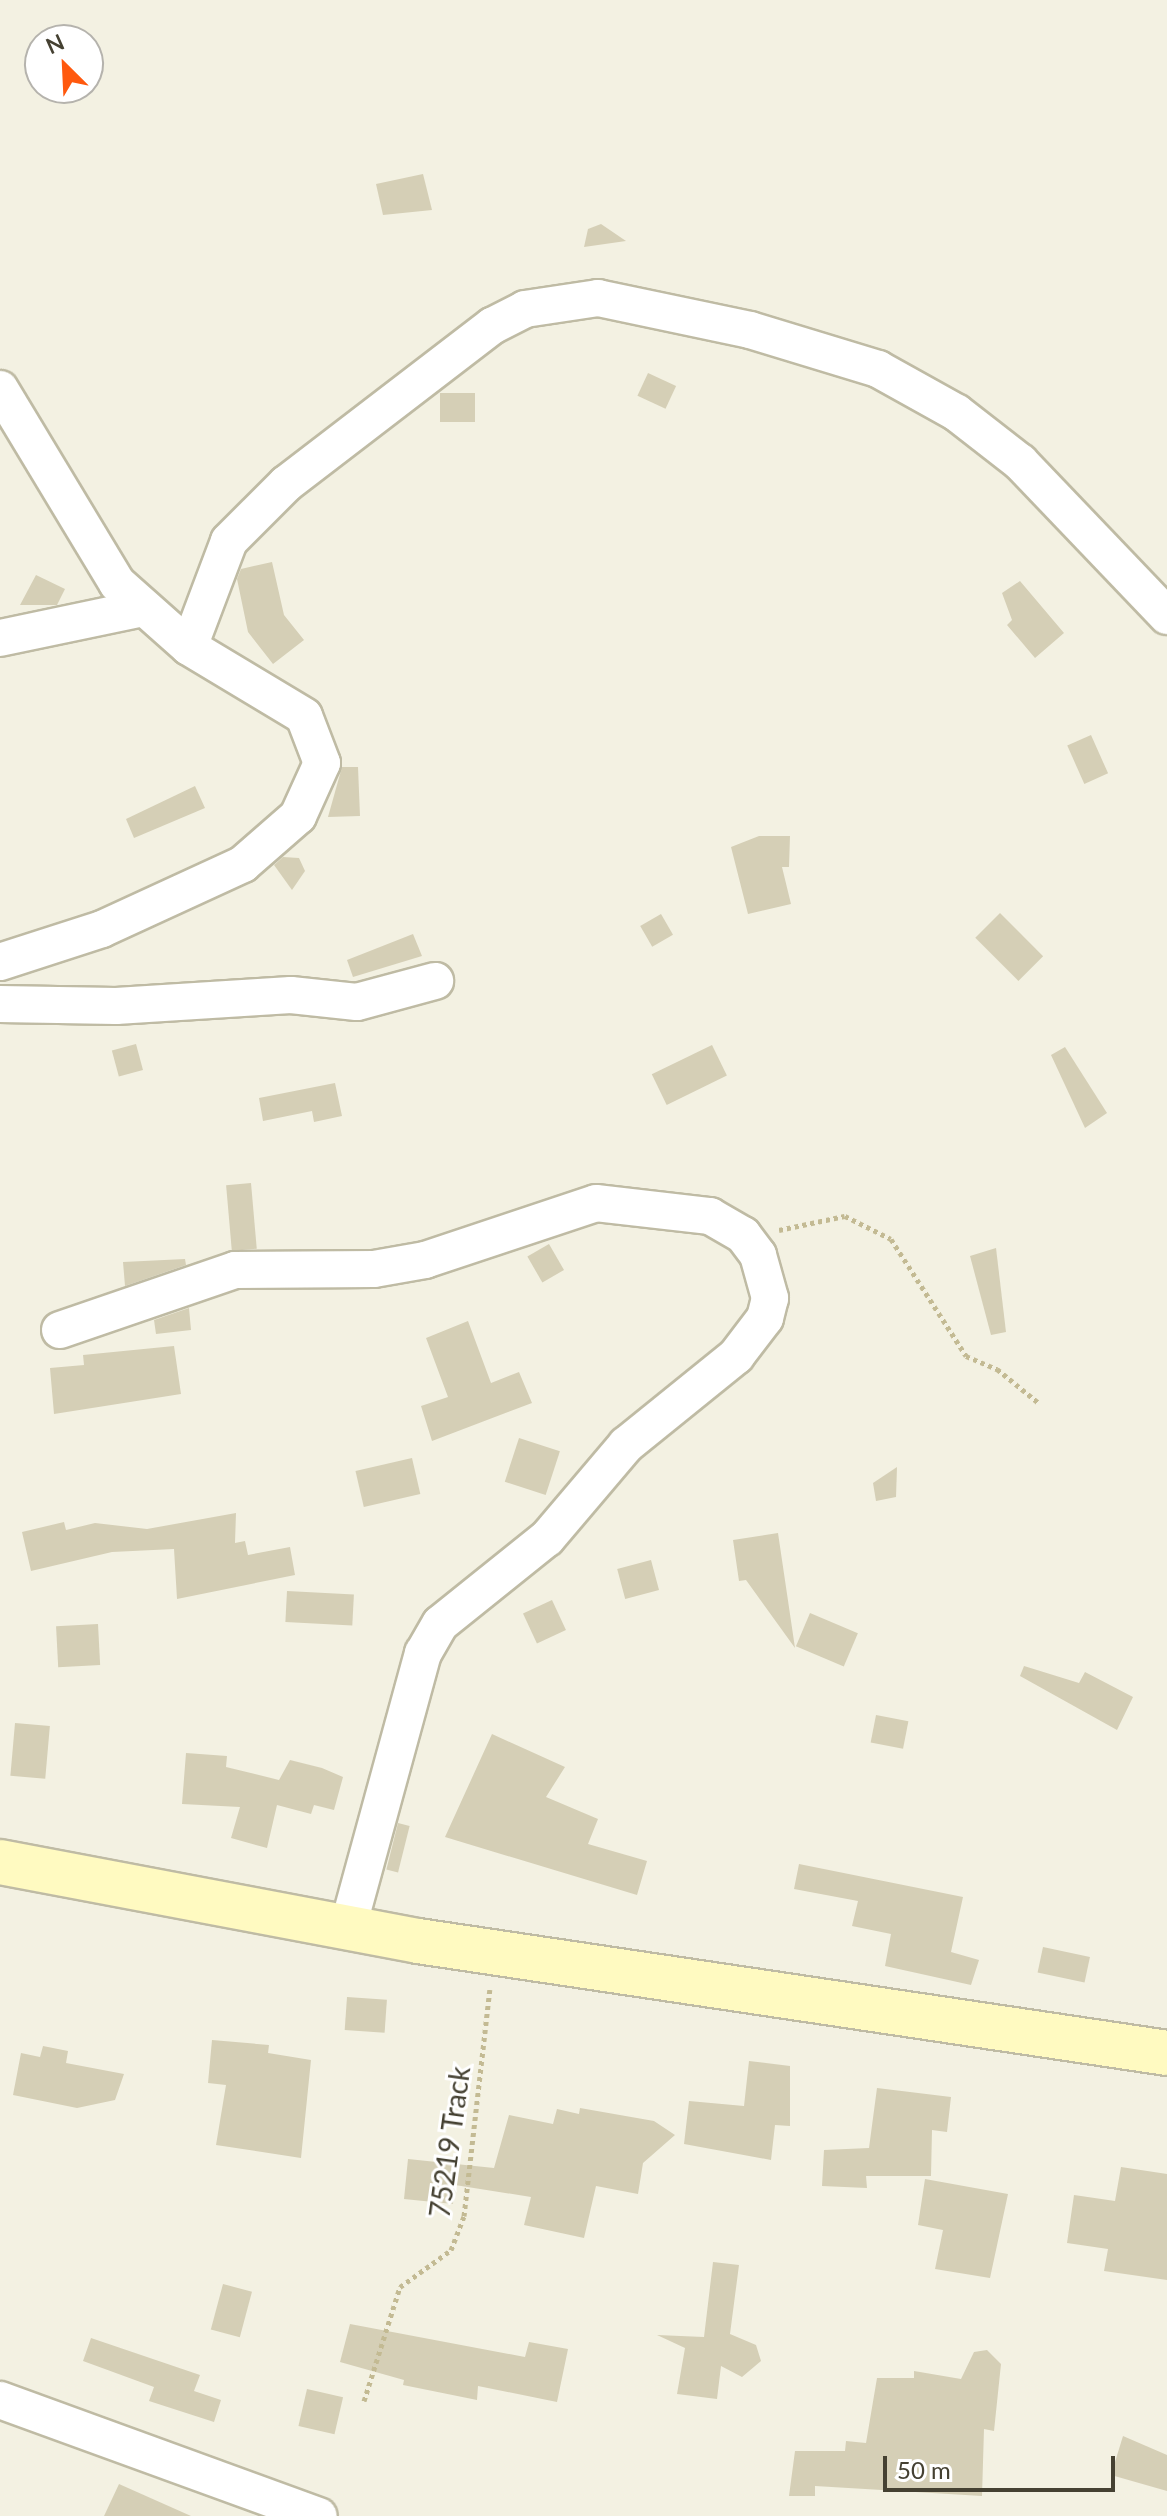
<!DOCTYPE html>
<html>
<head>
<meta charset="utf-8">
<style>
	body { margin:0 }
	#map { position:relative; width:1167px; height:2516px; overflow:hidden; background:#f3f1e2; font-family:Lato,sans-serif }
	div>[style] { position:absolute }
	.building>* { inset:0; background:#d5cfb6; transform-origin:0 0 }
	.path>* { height:5px; margin-top:-2.5px; transform-origin:0; background:repeating-linear-gradient(90deg,#c3ba93 0 4px,transparent 0 8px) }
	.roads { filter:drop-shadow(2px 0 #bfbba4) drop-shadow(-2px 0 #bfbba4) drop-shadow(0 2px #bfbba4) drop-shadow(0 -2px #bfbba4) }
	.street>* { height:36px; margin:-18px; padding:0 18px; transform-origin:18px; border-radius:18px; background:#fff }
	.secondary>* { height:44px; margin:-22px; padding:0 22px; transform-origin:22px; border-radius:22px; background:#fffac1 }
	span { translate:-50% -50%; white-space:nowrap; text-align:center; line-height:1.15; -webkit-text-stroke:6px #fff; paint-order:stroke }
	.street-label { font-size:28px; color:#454132 }
	.north { position:absolute; left:24px; top:24px; width:80px; height:80px; box-sizing:border-box; background:#fff; border:2px solid #b5b3ad; border-radius:50%; rotate:336deg; font-size:22px; font-weight:700; line-height:32px; text-align:center; color:#454132 }
	.north::after { content:''; display:block; margin:auto; width:28px; height:36px; background:#ff590e; clip-path:polygon(50% 0,100% 100%,50% 72%,0 100%) }
	.scale { position:absolute; left:883px; top:2456px; width:232px; height:36px; box-sizing:border-box; border:4px solid #454132; border-top:0; padding-left:10px; font-size:24px; line-height:28px; white-space:nowrap; color:#454132; -webkit-text-stroke:6px #fff; paint-order:stroke }
</style>
</head>
<body>
<div id="map">
	<div class="building">
		<div style="clip-path:polygon(423px 174px,432px 210px,383px 215px,376px 184px)"></div>
		<div style="clip-path:polygon(601px 224px,626px 241px,584px 247px,588px 229px)"></div>
		<div style="left:648px;top:373px;width:31px;height:25px;rotate:25deg"></div>
		<div style="left:475px;top:393px;width:29px;height:35px;rotate:90deg"></div>
		<div style="clip-path:polygon(272px 562px,284px 615px,304px 640px,273px 664px,248px 632px,237px 579px,241px 569px)"></div>
		<div style="clip-path:polygon(36px 575px,65px 589px,57px 605px,20px 605px)"></div>
		<div style="clip-path:polygon(1020px 581px,1064px 633px,1035px 658px,1007px 625px,1012px 620px,1002px 593px)"></div>
		<div style="left:1091px;top:735px;width:42px;height:26px;rotate:66deg"></div>
		<div style="clip-path:polygon(342px 767px,358px 767px,360px 816px,328px 817px)"></div>
		<div style="clip-path:polygon(195px 786px,205px 808px,134px 838px,126px 819px)"></div>
		<div style="clip-path:polygon(759px 836px,790px 836px,789px 867px,782px 867px,791px 904px,748px 914px,731px 847px)"></div>
		<div style="clip-path:polygon(283px 857px,299px 858px,305px 871px,292px 890px,274px 865px)"></div>
		<div style="left:1000px;top:913px;width:61px;height:35px;rotate:45deg"></div>
		<div style="left:661px;top:914px;width:24px;height:24px;rotate:60deg"></div>
		<div style="clip-path:polygon(413px 934px,422px 956px,353px 977px,347px 960px)"></div>
		<div style="left:136px;top:1044px;width:27px;height:25px;rotate:75deg"></div>
		<div style="left:712px;top:1045px;width:34px;height:67px;rotate:64deg"></div>
		<div style="clip-path:polygon(1065px 1047px,1107px 1113px,1085px 1128px,1051px 1055px)"></div>
		<div style="clip-path:polygon(335px 1083px,342px 1116px,314px 1122px,312px 1111px,263px 1121px,259px 1098px)"></div>
		<div style="left:251px;top:1183px;width:66px;height:25px;rotate:85deg"></div>
		<div style="left:549px;top:1244px;width:30px;height:25px;rotate:60deg"></div>
		<div style="clip-path:polygon(996px 1248px,1006px 1332px,991px 1335px,970px 1256px)"></div>
		<div style="clip-path:polygon(185px 1259px,186px 1265px,125px 1286px,123px 1262px)"></div>
		<div style="clip-path:polygon(189px 1308px,191px 1330px,156px 1334px,154px 1320px)"></div>
		<div style="clip-path:polygon(468px 1321px,491px 1383px,519px 1372px,532px 1403px,432px 1441px,421px 1406px,448px 1397px,426px 1338px)"></div>
		<div style="clip-path:polygon(174px 1346px,181px 1394px,54px 1414px,50px 1368px,84px 1365px,83px 1355px)"></div>
		<div style="left:519px;top:1438px;width:43px;height:46px;rotate:18deg"></div>
		<div style="left:412px;top:1458px;width:37px;height:58px;rotate:77deg"></div>
		<div style="clip-path:polygon(897px 1467px,896px 1497px,876px 1501px,873px 1483px)"></div>
		<div style="clip-path:polygon(236px 1513px,235px 1543px,245px 1541px,248px 1555px,290px 1547px,295px 1575px,177px 1599px,174px 1549px,112px 1552px,31px 1571px,22px 1532px,64px 1522px,66px 1530px,95px 1523px,147px 1529px)"></div>
		<div style="clip-path:polygon(778px 1533px,795px 1648px,746px 1580px,739px 1581px,733px 1540px)"></div>
		<div style="left:651px;top:1560px;width:31px;height:35px;rotate:75deg"></div>
		<div style="left:287px;top:1591px;width:67px;height:31px;rotate:3deg"></div>
		<div style="left:552px;top:1600px;width:33px;height:32px;rotate:65deg"></div>
		<div style="left:810px;top:1613px;width:52px;height:36px;rotate:23deg"></div>
		<div style="left:98px;top:1624px;width:41px;height:42px;rotate:87deg"></div>
		<div style="clip-path:polygon(1024px 1666px,1079px 1683px,1085px 1672px,1133px 1697px,1117px 1730px,1020px 1676px)"></div>
		<div style="left:876px;top:1715px;width:33px;height:28px;rotate:11deg"></div>
		<div style="left:15px;top:1723px;width:35px;height:53px;rotate:5deg"></div>
		<div style="clip-path:polygon(492px 1734px,565px 1767px,546px 1797px,598px 1819px,588px 1844px,647px 1861px,637px 1895px,445px 1837px)"></div>
		<div style="clip-path:polygon(186px 1753px,227px 1756px,226px 1767px,279px 1780px,290px 1760px,322px 1768px,343px 1777px,334px 1810px,314px 1805px,311px 1814px,277px 1805px,267px 1848px,231px 1838px,240px 1807px,182px 1804px)"></div>
		<div style="left:398px;top:1823px;width:12px;height:48px;rotate:14deg"></div>
		<div style="clip-path:polygon(799px 1864px,963px 1897px,951px 1952px,979px 1960px,971px 1985px,885px 1966px,891px 1934px,852px 1926px,858px 1901px,794px 1889px)"></div>
		<div style="left:1043px;top:1947px;width:48px;height:26px;rotate:12deg"></div>
		<div style="left:347px;top:1997px;width:40px;height:33px;rotate:4deg"></div>
		<div style="clip-path:polygon(212px 2040px,269px 2045px,268px 2053px,311px 2060px,301px 2158px,216px 2145px,226px 2085px,208px 2083px)"></div>
		<div style="clip-path:polygon(43px 2046px,68px 2051px,66px 2063px,124px 2074px,115px 2100px,77px 2108px,13px 2095px,21px 2053px,40px 2057px)"></div>
		<div style="clip-path:polygon(749px 2061px,790px 2066px,790px 2126px,775px 2125px,771px 2160px,684px 2144px,689px 2101px,744px 2106px)"></div>
		<div style="clip-path:polygon(877px 2088px,951px 2097px,947px 2132px,932px 2130px,931px 2176px,866px 2176px,867px 2188px,822px 2186px,824px 2150px,869px 2148px)"></div>
		<div style="clip-path:polygon(580px 2108px,654px 2121px,675px 2135px,643px 2163px,638px 2194px,596px 2186px,584px 2238px,524px 2225px,531px 2197px,455px 2185px,453px 2204px,404px 2199px,408px 2159px,494px 2168px,509px 2115px,553px 2124px,557px 2109px,579px 2114px)"></div>
		<div style="clip-path:polygon(1121px 2167px,1167px 2174px,1167px 2280px,1104px 2271px,1108px 2249px,1067px 2243px,1074px 2195px,1115px 2201px)"></div>
		<div style="clip-path:polygon(925px 2179px,1008px 2194px,990px 2278px,935px 2269px,943px 2230px,918px 2225px)"></div>
		<div style="clip-path:polygon(713px 2262px,739px 2265px,730px 2334px,756px 2345px,761px 2361px,742px 2377px,721px 2366px,717px 2399px,677px 2394px,685px 2348px,657px 2335px,704px 2337px)"></div>
		<div style="left:223px;top:2284px;width:30px;height:47px;rotate:15deg"></div>
		<div style="clip-path:polygon(350px 2324px,525px 2357px,529px 2342px,568px 2349px,557px 2402px,478px 2386px,477px 2400px,403px 2385px,404px 2380px,340px 2362px)"></div>
		<div style="clip-path:polygon(91px 2338px,200px 2375px,194px 2391px,221px 2400px,214px 2422px,149px 2401px,154px 2387px,83px 2361px)"></div>
		<div style="clip-path:polygon(987px 2350px,1001px 2364px,994px 2431px,984px 2429px,982px 2496px,815px 2486px,815px 2496px,789px 2496px,795px 2451px,845px 2451px,846px 2441px,866px 2443px,877px 2378px,914px 2378px,914px 2371px,961px 2379px,974px 2352px)"></div>
		<div style="left:307px;top:2389px;width:37px;height:38px;rotate:13deg"></div>
		<div style="clip-path:polygon(1123px 2436px,1167px 2455px,1167px 2491px,1111px 2475px)"></div>
		<div style="clip-path:polygon(119px 2484px,191px 2516px,104px 2516px)"></div>
	</div>
	<div class="path">
		<div style="left:779px;top:1230px;width:67px;rotate:-12deg"></div>
		<div style="left:845px;top:1216px;width:51px;rotate:26.6deg"></div>
		<div style="left:891px;top:1239px;width:139px;rotate:57.3deg"></div>
		<div style="left:966px;top:1356px;width:34px;rotate:23deg"></div>
		<div style="left:997px;top:1369px;width:55px;rotate:39.1deg"></div>
		<div style="left:364px;top:2401px;width:120px;rotate:-72.5deg"></div>
		<div style="left:400px;top:2287px;width:63px;rotate:-36deg"></div>
		<div style="left:451px;top:2250px;width:36px;rotate:-69deg"></div>
		<div style="left:464px;top:2216px;width:228px;rotate:-83.5deg"></div>
	</div>
	<div class="roads">
		<div class="street">
			<div style="left:0;top:389px;width:227px;rotate:58.9deg"></div>
			<div style="left:117px;top:583px;width:96px;rotate:41.6deg"></div>
			<div style="left:0;top:638px;width:142px;rotate:-11.8deg"></div>
			<div style="left:0;top:962px;width:107px;rotate:-17.9deg"></div>
			<div style="left:102px;top:929px;width:155px;rotate:-24.7deg"></div>
			<div style="left:243px;top:864px;width:73px;rotate:-41.1deg"></div>
			<div style="left:298px;top:816px;width:58px;rotate:-65.6deg"></div>
			<div style="left:322px;top:763px;width:50px;rotate:-111deg"></div>
			<div style="left:304px;top:716px;width:134px;rotate:-149deg"></div>
			<div style="left:189px;top:647px;width:113px;rotate:-69.3deg"></div>
			<div style="left:229px;top:541px;width:81px;rotate:-45deg"></div>
			<div style="left:286px;top:484px;width:260px;rotate:-37.5deg"></div>
			<div style="left:492px;top:326px;width:37px;rotate:-27deg"></div>
			<div style="left:525px;top:309px;width:74px;rotate:-8.6deg"></div>
			<div style="left:598px;top:298px;width:155px;rotate:11.9deg"></div>
			<div style="left:750px;top:330px;width:134px;rotate:16.9deg"></div>
			<div style="left:878px;top:369px;width:90px;rotate:29.1deg"></div>
			<div style="left:957px;top:413px;width:80px;rotate:37.9deg"></div>
			<div style="left:1020px;top:462px;width:213px;rotate:46.3deg"></div>
			<div style="left:0;top:1004px;width:116px;rotate:1deg"></div>
			<div style="left:116px;top:1006px;width:175px;rotate:-3.6deg"></div>
			<div style="left:291px;top:995px;width:66px;rotate:6.1deg"></div>
			<div style="left:357px;top:1002px;width:81px;rotate:-15.1deg"></div>
			<div style="left:60px;top:1330px;width:185px;rotate:-18.9deg"></div>
			<div style="left:235px;top:1270px;width:139px;rotate:-0.4deg"></div>
			<div style="left:374px;top:1269px;width:52px;rotate:-10deg"></div>
			<div style="left:425px;top:1260px;width:180px;rotate:-18.4deg"></div>
			<div style="left:596px;top:1203px;width:115px;rotate:6.5deg"></div>
			<div style="left:710px;top:1216px;width:38px;rotate:30deg"></div>
			<div style="left:743px;top:1235px;width:25px;rotate:53deg"></div>
			<div style="left:758px;top:1255px;width:45px;rotate:74.4deg"></div>
			<div style="left:770px;top:1298px;width:21px;rotate:104deg"></div>
			<div style="left:765px;top:1318px;width:48px;rotate:127.3deg"></div>
			<div style="left:736px;top:1356px;width:141px;rotate:141deg"></div>
			<div style="left:626px;top:1445px;width:122px;rotate:130.3deg"></div>
			<div style="left:547px;top:1538px;width:137px;rotate:141.2deg"></div>
			<div style="left:440px;top:1624px;width:34px;rotate:120deg"></div>
			<div style="left:423px;top:1653px;width:285px;rotate:105.3deg"></div>
			<div style="left:0;top:2400px;width:339px;rotate:20deg"></div>
		</div>
		<div class="secondary">
			<div style="left:0;top:1862px;width:425px;rotate:10.7deg"></div>
			<div style="left:418px;top:1941px;width:757px;rotate:8.5deg"></div>
		</div>
	</div>
	<div class="street-label">
		<span style="left:449px;top:2142px;rotate:-82deg">75219 Track</span>
	</div>
	<div class="north">N</div>
	<div class="scale">50 m</div>
</div>
</body>
</html>
